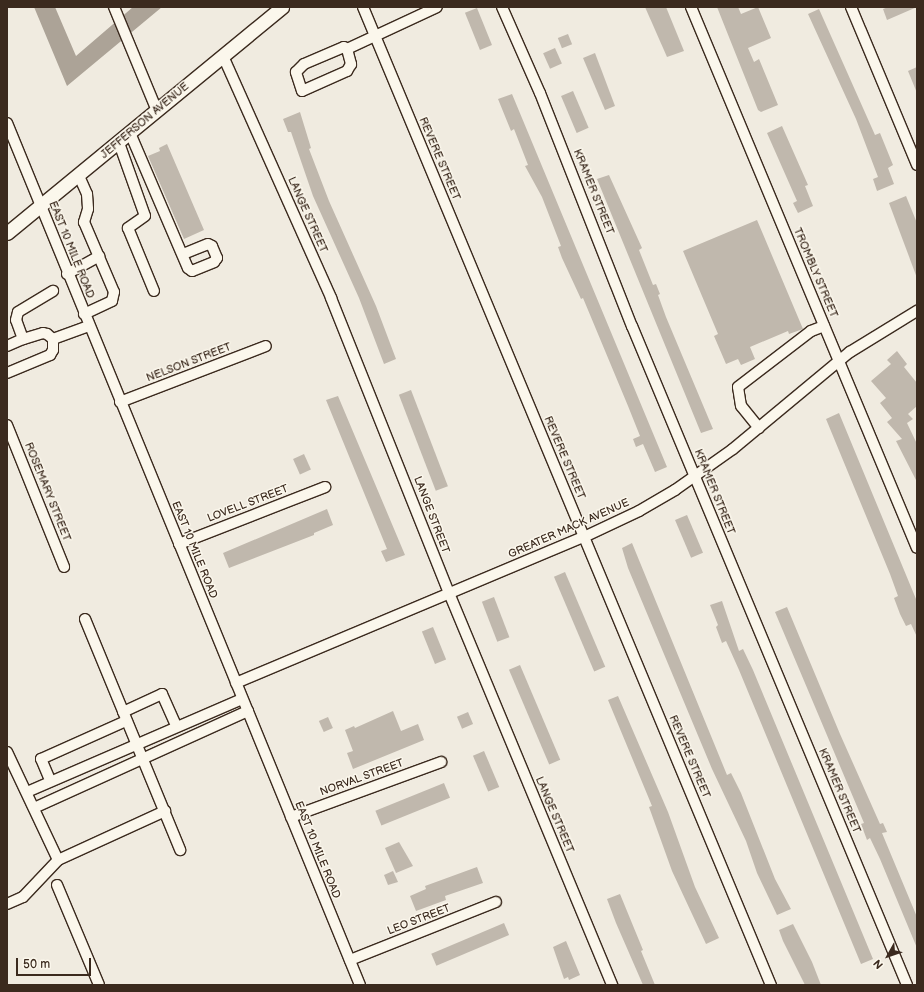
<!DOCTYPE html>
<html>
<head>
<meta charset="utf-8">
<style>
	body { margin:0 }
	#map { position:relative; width:924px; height:992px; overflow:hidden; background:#f0ebe0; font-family:"Balsamiq Sans",sans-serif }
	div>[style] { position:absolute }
	.water>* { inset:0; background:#aca397 }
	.building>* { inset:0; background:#c0b8ad; transform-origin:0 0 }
	.roads { filter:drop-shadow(1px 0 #3b2a1e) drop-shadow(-1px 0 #3b2a1e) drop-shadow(0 1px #3b2a1e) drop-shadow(0 -1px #3b2a1e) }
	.minor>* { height:10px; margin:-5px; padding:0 5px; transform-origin:5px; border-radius:5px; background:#fbf7ec }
	.major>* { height:13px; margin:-6.5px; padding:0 6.5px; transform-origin:6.5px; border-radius:6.5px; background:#fbf7ec }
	span { translate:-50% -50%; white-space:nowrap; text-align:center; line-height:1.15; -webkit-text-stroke:3px #fbf7ec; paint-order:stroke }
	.street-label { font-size:11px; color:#3b2a1e }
	.frame { position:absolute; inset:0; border:8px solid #3b2a1e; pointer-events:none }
	.north { position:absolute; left:868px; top:936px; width:40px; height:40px; -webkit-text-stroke:3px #fbf7ec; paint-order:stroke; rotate:230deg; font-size:11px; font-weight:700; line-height:16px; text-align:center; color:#3b2a1e }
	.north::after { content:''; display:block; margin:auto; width:14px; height:18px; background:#3b2a1e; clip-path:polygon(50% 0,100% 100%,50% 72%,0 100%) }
	.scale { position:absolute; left:16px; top:958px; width:75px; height:18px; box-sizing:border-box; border:2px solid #3b2a1e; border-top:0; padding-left:5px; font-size:12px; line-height:14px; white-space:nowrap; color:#3b2a1e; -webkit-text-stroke:3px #fbf7ec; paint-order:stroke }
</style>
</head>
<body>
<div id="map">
	<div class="water">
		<div style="clip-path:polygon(34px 7px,55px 7px,76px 56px,133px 7px,162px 7px,67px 86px)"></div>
	</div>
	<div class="building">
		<div style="clip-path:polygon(645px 7px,666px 7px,684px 51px,667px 57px)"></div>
		<div style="clip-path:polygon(717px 7px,738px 7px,741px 14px,758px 7px,771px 38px,748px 48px,754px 62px,759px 59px,778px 105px,761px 112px,758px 110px)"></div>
		<div style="clip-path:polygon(888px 7px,917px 7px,887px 20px,883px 9px)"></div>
		<div style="left:477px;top:8px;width:40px;height:13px;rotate:68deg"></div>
		<div style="clip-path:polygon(819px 9px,875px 135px,880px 133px,893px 165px,888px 168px,894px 184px,877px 191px,873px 179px,878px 177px,856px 119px,808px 14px)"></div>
		<div style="left:568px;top:34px;width:11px;height:11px;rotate:68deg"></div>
		<div style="left:555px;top:48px;width:17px;height:13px;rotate:66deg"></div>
		<div style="clip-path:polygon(595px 53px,615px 106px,605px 110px,583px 58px)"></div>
		<div style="clip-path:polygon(917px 67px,917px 93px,908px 71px)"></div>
		<div style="left:573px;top:91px;width:40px;height:13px;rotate:67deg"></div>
		<div style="clip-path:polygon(512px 94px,667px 467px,655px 472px,643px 444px,636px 447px,633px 439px,640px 436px,628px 406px,583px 298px,581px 299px,562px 258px,558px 247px,561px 246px,542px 197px,525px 166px,528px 165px,514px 129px,511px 131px,498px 99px)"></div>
		<div style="clip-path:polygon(300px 112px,311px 148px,309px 149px,329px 201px,376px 306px,396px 359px,384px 364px,359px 298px,313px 196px,291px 132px,288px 132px,283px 119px)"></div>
		<div style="clip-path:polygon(782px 126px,808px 185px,805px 186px,813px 206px,798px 213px,793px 203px,797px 201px,767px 133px)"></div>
		<div style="clip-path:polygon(167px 144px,204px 230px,184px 239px,148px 156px,160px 151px,159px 148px)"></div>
		<div style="clip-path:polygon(609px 175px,642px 248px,639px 250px,653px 285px,656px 284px,660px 294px,658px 295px,666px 317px,713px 429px,701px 433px,597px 179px)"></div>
		<div style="clip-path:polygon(906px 196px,917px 223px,917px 278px,889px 203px)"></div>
		<div style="clip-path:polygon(757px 220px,803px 329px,789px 334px,788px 331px,750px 347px,755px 359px,741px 365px,738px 359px,726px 364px,714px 336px,718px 334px,683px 251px)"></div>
		<div style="clip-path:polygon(897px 351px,907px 364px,904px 367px,917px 383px,917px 406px,908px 414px,913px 419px,907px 423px,917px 444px,917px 482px,896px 441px,902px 439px,887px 422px,892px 418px,880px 403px,886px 398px,871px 381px,891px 364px,887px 360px)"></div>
		<div style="left:411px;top:390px;width:103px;height:13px;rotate:69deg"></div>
		<div style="clip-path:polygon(338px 396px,405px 555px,386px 562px,381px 551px,387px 549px,326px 400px)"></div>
		<div style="clip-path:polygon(839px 413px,916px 599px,917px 637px,911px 624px,906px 626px,900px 614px,894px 598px,898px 596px,890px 574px,826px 419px)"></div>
		<div style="left:304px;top:454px;width:17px;height:12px;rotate:66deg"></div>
		<div style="clip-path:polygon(327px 509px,333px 525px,314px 533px,314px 535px,229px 568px,223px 553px)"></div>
		<div style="left:687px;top:515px;width:41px;height:13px;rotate:67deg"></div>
		<div style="clip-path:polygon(632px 543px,727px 775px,731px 773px,741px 793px,775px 879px,791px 909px,777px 915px,757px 873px,746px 841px,712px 769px,628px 568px,622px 548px)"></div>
		<div style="left:565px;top:572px;width:103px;height:12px;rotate:67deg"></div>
		<div style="left:494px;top:597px;width:43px;height:13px;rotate:69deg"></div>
		<div style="clip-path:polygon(722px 601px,739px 651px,743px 649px,753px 670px,873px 959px,861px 964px,739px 670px,726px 641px,722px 643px,716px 627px,718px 625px,710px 605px)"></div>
		<div style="clip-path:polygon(787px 607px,840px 734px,880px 824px,883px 823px,887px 832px,882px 833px,917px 917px,917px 948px,880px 859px,870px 838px,867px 840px,861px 824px,864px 823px,775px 612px)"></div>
		<div style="left:433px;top:627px;width:35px;height:12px;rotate:68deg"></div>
		<div style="left:520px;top:665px;width:103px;height:12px;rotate:67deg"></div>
		<div style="clip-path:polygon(618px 696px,668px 812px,695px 887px,719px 938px,706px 944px,672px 871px,649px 807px,652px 806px,608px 700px)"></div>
		<div style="clip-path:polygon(393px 711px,401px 731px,418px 724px,424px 740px,353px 769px,347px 753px,353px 751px,345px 730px,354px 726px,355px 728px)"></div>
		<div style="left:468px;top:712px;width:13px;height:12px;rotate:67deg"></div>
		<div style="left:328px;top:717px;width:12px;height:10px;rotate:66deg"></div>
		<div style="left:484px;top:751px;width:39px;height:12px;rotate:67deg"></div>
		<div style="left:444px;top:783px;width:16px;height:74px;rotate:68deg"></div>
		<div style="clip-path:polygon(399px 842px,413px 866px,396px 873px,385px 848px)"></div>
		<div style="clip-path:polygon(477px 867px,483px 883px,445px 896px,446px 900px,416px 911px,410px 896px,426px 889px,425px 886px)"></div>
		<div style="clip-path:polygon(393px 871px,398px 882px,388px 885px,384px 875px)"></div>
		<div style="clip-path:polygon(620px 894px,643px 950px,641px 951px,655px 985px,643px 985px,616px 923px,607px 899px)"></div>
		<div style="left:504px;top:923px;width:13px;height:79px;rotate:67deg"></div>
		<div style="clip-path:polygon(793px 924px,812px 962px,821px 985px,805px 985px,783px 941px,779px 930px)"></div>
		<div style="clip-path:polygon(566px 941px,580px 975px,569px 980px,568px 977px,564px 979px,553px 947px)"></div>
	</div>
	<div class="roads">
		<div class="minor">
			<div style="left:114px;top:7px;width:113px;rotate:67.5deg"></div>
			<div style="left:363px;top:7px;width:1060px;rotate:67.36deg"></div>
			<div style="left:502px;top:7px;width:94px;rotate:66.2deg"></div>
			<div style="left:540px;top:93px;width:251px;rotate:68.5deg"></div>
			<div style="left:632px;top:326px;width:714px;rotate:67.35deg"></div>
			<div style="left:691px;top:7px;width:586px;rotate:67.33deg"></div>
			<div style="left:851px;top:7px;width:171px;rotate:67.3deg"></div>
			<div style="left:347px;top:49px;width:16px;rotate:75deg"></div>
			<div style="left:351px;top:64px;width:8px;rotate:120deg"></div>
			<div style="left:347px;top:71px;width:49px;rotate:156deg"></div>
			<div style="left:302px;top:91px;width:20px;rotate:-108deg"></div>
			<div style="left:296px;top:72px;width:11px;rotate:-45deg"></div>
			<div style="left:304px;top:64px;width:43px;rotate:-23deg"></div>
			<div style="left:344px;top:47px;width:4px;rotate:34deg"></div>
			<div style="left:347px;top:49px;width:99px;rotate:-25deg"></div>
			<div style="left:223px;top:56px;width:265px;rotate:65.9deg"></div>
			<div style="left:331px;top:298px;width:318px;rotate:68.2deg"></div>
			<div style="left:449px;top:593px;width:425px;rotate:67.4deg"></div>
			<div style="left:7px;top:123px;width:931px;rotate:67.73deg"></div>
			<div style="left:130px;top:133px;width:147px;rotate:66.8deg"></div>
			<div style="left:188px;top:268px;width:5px;rotate:37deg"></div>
			<div style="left:192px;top:271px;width:24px;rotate:-22deg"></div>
			<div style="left:214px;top:262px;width:5px;rotate:-53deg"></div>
			<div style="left:217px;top:258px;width:13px;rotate:-113deg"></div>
			<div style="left:212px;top:246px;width:4px;rotate:-153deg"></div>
			<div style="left:208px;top:244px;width:27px;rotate:158deg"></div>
			<div style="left:119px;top:143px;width:77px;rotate:70.4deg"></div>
			<div style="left:145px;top:216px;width:21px;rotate:145deg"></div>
			<div style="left:128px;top:228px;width:68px;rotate:67.6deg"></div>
			<div style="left:79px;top:176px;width:20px;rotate:66deg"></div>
			<div style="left:87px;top:194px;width:15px;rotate:86deg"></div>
			<div style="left:88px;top:209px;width:14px;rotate:107deg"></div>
			<div style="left:84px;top:222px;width:76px;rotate:66.8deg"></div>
			<div style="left:114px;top:292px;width:9px;rotate:103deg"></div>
			<div style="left:112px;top:301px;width:31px;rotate:155deg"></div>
			<div style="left:67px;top:274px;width:37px;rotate:-29deg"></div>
			<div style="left:53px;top:339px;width:38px;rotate:-20deg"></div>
			<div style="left:7px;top:346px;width:17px;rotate:-24deg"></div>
			<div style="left:23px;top:339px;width:20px;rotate:-110deg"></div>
			<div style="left:16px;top:320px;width:8px;rotate:-76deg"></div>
			<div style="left:18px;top:312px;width:41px;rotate:-31deg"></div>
			<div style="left:7px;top:373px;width:47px;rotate:-22.7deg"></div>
			<div style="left:50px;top:355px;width:6px;rotate:-59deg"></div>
			<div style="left:53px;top:350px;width:11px;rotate:-90deg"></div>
			<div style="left:53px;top:339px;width:8px;rotate:-140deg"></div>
			<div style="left:47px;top:334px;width:4px;rotate:-166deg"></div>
			<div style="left:43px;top:333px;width:21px;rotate:163deg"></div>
			<div style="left:120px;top:402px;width:156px;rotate:-21deg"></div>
			<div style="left:7px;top:425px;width:153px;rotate:68.1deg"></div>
			<div style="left:759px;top:428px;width:28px;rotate:-129deg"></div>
			<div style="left:741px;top:406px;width:19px;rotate:-99deg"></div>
			<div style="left:738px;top:387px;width:92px;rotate:-37.5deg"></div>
			<div style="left:811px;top:331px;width:14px;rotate:-21deg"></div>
			<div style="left:179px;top:544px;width:157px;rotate:-21.3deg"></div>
			<div style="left:85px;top:619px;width:250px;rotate:67.6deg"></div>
			<div style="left:236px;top:683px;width:377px;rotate:-22.8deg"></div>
			<div style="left:584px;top:537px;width:61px;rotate:-25.3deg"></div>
			<div style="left:639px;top:511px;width:42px;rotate:-30.3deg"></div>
			<div style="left:675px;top:490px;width:71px;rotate:-35.3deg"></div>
			<div style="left:733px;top:449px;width:152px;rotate:-39.7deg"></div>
			<div style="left:850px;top:352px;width:79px;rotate:-31.5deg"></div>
			<div style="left:123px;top:712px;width:43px;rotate:-24.8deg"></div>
			<div style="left:162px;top:694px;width:35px;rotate:66deg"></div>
			<div style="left:7px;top:752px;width:119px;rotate:64.7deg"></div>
			<div style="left:58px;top:860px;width:118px;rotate:-24.6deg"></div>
			<div style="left:50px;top:780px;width:23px;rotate:-113deg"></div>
			<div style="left:41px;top:759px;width:93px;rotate:-24.1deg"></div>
			<div style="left:27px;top:792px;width:234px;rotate:-23.4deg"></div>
			<div style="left:34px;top:808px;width:235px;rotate:-24.4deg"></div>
			<div style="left:291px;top:817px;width:160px;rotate:-20.1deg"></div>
			<div style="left:57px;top:885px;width:108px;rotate:67.2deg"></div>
			<div style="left:7px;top:904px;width:17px;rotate:-24deg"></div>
			<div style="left:23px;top:897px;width:51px;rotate:-46.6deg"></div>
			<div style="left:350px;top:960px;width:157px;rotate:-21.7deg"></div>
		</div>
		<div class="major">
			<div style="left:7px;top:233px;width:356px;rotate:-39.4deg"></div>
		</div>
	</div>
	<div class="street-label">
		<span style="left:145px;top:121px;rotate:-40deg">JEFFERSON AVENUE</span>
		<span style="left:439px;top:159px;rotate:67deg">REVERE STREET</span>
		<span style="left:593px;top:192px;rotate:68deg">KRAMER STREET</span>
		<span style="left:307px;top:215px;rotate:66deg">LANGE STREET</span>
		<span style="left:71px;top:250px;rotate:68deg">EAST 10 MILE ROAD</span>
		<span style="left:815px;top:273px;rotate:67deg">TROMBLY STREET</span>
		<span style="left:189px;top:363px;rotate:-21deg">NELSON STREET</span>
		<span style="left:564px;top:458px;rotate:67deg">REVERE STREET</span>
		<span style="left:47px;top:492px;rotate:68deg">ROSEMARY STREET</span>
		<span style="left:714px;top:492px;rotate:68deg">KRAMER STREET</span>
		<span style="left:248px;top:504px;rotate:-21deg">LOVELL STREET</span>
		<span style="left:431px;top:515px;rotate:69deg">LANGE STREET</span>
		<span style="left:569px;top:529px;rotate:-24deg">GREATER MACK AVENUE</span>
		<span style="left:194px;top:550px;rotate:68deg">EAST 10 MILE ROAD</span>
		<span style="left:689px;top:757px;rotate:67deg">REVERE STREET</span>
		<span style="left:362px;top:778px;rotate:-20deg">NORVAL STREET</span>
		<span style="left:839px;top:791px;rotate:67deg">KRAMER STREET</span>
		<span style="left:554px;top:815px;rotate:67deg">LANGE STREET</span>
		<span style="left:317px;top:850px;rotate:68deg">EAST 10 MILE ROAD</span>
		<span style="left:419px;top:920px;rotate:-21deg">LEO STREET</span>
	</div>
	<div class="frame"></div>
	<div class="north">N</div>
	<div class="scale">50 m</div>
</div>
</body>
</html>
